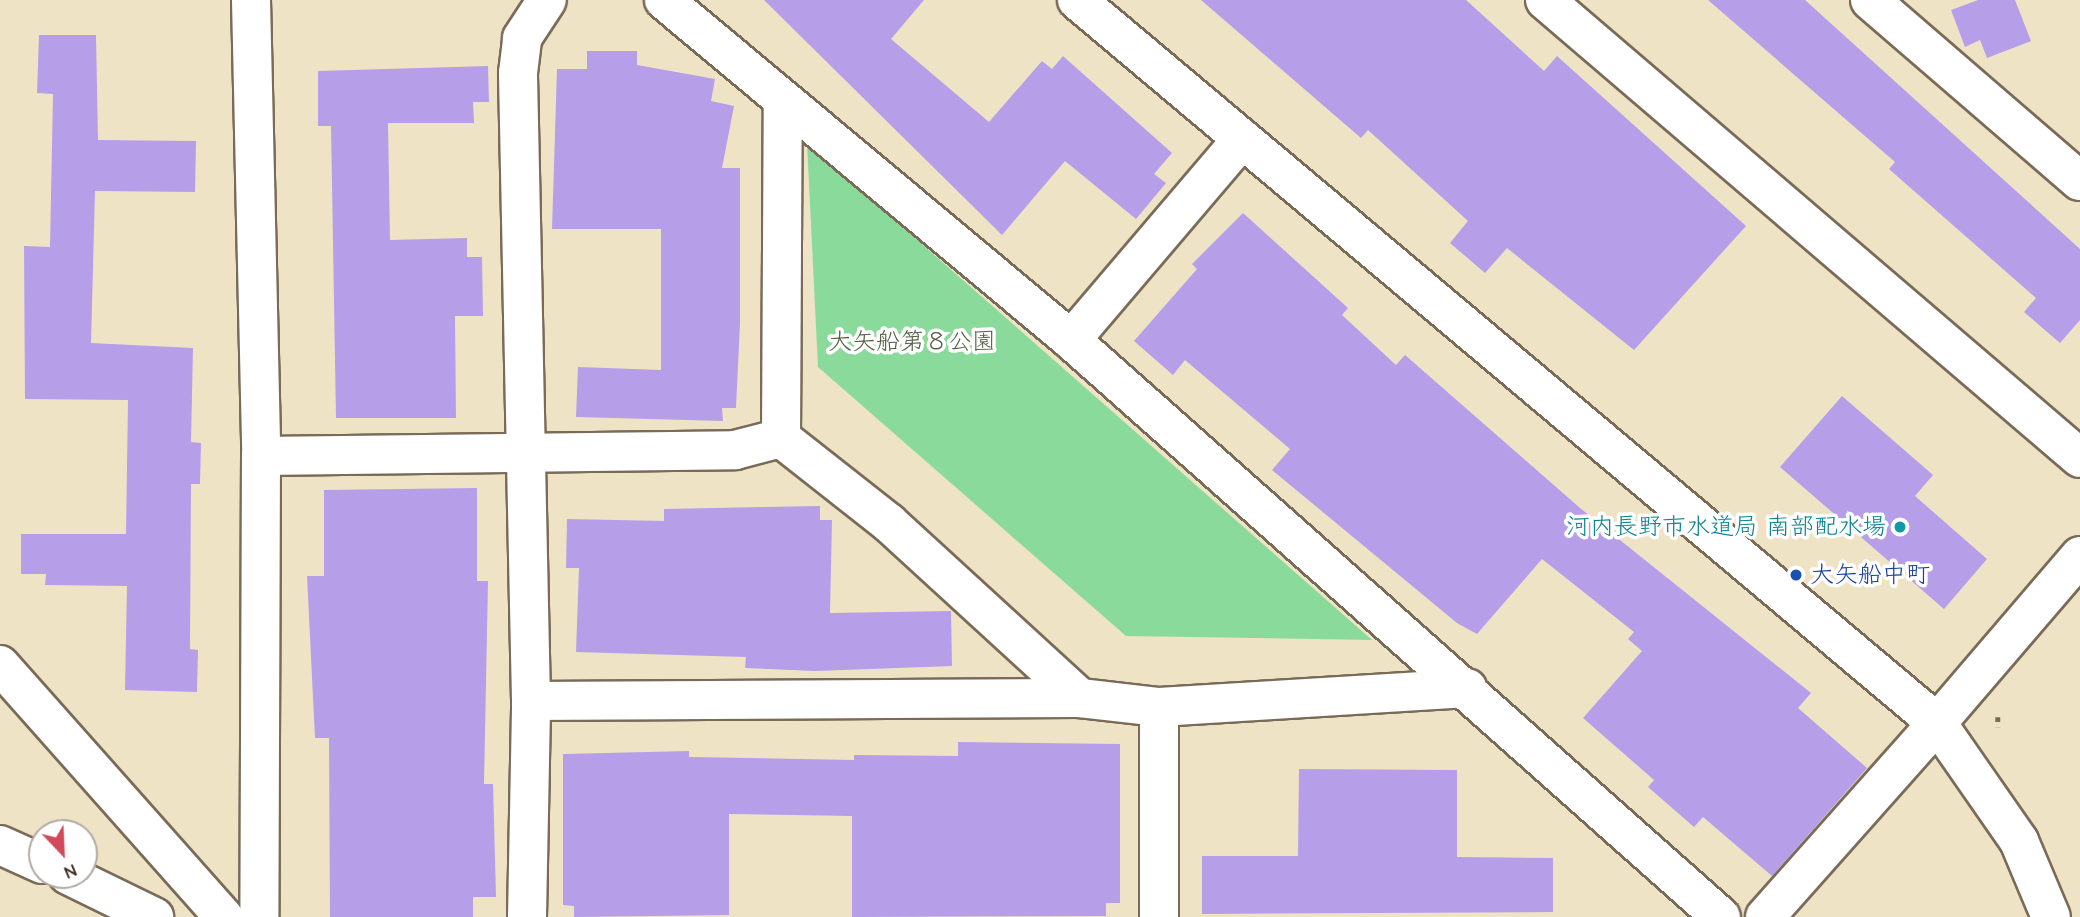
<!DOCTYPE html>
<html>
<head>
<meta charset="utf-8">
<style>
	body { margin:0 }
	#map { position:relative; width:2080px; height:917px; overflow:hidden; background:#efe3c6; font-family:"Comic Neue","Klee One",sans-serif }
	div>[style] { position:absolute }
	.green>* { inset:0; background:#8adb9b }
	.building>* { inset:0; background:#b69ee9 }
	.path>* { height:4.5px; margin-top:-2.25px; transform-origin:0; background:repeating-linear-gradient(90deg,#7a6b59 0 5px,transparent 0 10px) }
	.roads { filter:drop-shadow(2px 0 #7a6b59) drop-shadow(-2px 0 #7a6b59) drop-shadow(0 2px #7a6b59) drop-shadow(0 -2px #7a6b59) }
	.minor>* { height:38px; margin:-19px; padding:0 19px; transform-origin:19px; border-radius:19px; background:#fff }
	.tertiary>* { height:38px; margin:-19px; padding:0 19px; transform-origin:19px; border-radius:19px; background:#fff }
	.dots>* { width:19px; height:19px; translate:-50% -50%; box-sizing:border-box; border:4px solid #fff; border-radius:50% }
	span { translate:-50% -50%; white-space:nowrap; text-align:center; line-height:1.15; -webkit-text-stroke:7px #fff; paint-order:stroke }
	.park-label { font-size:24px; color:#535f44 }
	.culture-label { font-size:24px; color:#0d838f }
	.right { translate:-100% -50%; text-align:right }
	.transit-label { font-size:24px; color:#164399 }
	.left { translate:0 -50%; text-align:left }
	.north { position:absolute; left:28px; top:819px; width:70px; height:70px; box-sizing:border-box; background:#fff; border:2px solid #b1aaa5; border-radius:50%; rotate:157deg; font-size:19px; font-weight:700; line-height:28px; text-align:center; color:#3b2a1e }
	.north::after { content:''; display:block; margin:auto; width:24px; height:32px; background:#d1495b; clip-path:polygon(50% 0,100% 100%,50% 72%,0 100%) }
</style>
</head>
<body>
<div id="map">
	<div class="green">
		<div style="clip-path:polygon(807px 143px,1372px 640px,1126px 636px,818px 367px)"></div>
	</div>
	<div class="building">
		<div style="clip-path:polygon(764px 0,924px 0,891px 39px,989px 122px,1042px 61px,1052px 69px,1063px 56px,1172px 153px,1154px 174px,1166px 183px,1136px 219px,1065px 161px,1002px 235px)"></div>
		<div style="clip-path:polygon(1201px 0,1466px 0,1544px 71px,1557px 56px,1746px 226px,1634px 350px,1507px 248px,1485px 273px,1450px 243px,1468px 221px,1368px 130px,1361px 138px)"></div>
		<div style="clip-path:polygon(1708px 0,1805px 0,2080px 249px,2080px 320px,2060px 343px,2024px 312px,2036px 298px,1889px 169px,1895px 162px)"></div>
		<div style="clip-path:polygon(1978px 0,2015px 0,2031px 41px,1987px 58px,1980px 40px,1965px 47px,1951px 10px)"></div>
		<div style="clip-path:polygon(39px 35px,96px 35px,98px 140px,196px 141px,195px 192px,95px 191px,91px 343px,193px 348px,191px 442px,201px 443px,200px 484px,191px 484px,190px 649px,198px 650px,197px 692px,125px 690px,127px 586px,45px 585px,46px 574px,21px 574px,21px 534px,126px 534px,128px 400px,25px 399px,24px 246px,50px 247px,53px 94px,37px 93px)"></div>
		<div style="clip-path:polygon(587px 51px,637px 51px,637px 65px,715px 79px,711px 101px,734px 106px,722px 168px,740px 168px,740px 323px,736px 408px,722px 408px,723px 421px,576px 417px,578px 367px,661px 370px,661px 229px,552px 229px,557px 69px,587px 69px)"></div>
		<div style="clip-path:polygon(488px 66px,489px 102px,473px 102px,474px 123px,388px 123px,390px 240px,467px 238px,467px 257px,482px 257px,483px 316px,455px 316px,456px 418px,336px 418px,331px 126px,318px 126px,318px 71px)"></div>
		<div style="clip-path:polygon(1243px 213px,1348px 308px,1342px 315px,1396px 365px,1405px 355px,1580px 508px,1811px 693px,1798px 708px,1867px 768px,1772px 876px,1703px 817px,1694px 827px,1648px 787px,1654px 780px,1583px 718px,1642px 651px,1628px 639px,1634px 632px,1542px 559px,1477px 634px,1457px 623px,1272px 470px,1290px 449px,1185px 360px,1173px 375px,1134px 341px,1197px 269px,1192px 264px)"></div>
		<div style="clip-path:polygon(1842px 396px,1933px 475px,1915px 496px,1987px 559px,1944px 609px,1780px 467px)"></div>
		<div style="clip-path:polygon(477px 488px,477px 581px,488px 581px,484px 784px,493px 784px,496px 897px,473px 897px,473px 917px,330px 917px,329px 738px,315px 738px,307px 576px,324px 576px,324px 490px)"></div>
		<div style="clip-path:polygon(820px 506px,820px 520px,832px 520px,830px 613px,951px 611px,952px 666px,815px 671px,745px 668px,746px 657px,576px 652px,579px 568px,566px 568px,567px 519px,664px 521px,664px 509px)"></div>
		<div style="clip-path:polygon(958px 742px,1120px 744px,1120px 903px,1106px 903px,1106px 916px,852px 917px,852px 816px,729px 814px,729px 915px,574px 917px,574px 906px,563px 905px,563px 754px,689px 751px,689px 757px,854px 760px,854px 755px,958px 756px)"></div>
		<div style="clip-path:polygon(1299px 769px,1457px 770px,1457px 857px,1553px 858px,1553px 912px,1202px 914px,1202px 856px,1298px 856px)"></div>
	</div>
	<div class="path">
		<div style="left:1998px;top:717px;width:10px;rotate:90deg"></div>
	</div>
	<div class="roads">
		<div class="minor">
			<div style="left:664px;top:0;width:530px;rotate:39.87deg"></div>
			<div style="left:1071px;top:340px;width:869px;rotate:41.6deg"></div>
			<div style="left:1545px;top:0;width:704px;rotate:40.57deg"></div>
			<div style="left:1870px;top:0;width:277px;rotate:40.8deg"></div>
			<div style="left:1071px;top:340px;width:264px;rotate:-49.6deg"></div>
			<div style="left:781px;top:438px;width:137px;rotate:38.2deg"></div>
			<div style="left:889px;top:523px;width:259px;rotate:42.5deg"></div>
			<div style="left:781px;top:438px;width:335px;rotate:-89.7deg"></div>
			<div style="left:261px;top:456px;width:474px;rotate:-0.7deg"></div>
			<div style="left:735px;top:450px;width:48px;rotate:-14.6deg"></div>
			<div style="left:0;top:665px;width:337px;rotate:48.4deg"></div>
			<div style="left:531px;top:701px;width:549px;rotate:-0.31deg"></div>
			<div style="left:1080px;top:698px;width:80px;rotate:6.5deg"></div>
			<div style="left:1159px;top:707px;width:309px;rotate:-3.5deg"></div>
			<div style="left:0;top:845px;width:46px;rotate:24.3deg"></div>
			<div style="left:68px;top:875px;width:96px;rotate:26deg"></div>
			<div style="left:527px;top:917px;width:216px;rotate:-88.9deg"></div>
			<div style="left:531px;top:701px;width:628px;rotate:-91.19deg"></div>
			<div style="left:518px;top:73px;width:35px;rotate:-83deg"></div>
			<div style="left:522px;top:38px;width:45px;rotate:-56.7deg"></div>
			<div style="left:1159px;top:917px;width:210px;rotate:-90deg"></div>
			<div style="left:1765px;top:917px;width:259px;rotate:-48.4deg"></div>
		</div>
		<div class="tertiary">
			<div style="left:251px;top:0;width:456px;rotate:88.7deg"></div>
			<div style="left:261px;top:456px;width:461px;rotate:90.2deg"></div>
			<div style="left:1077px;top:0;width:1124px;rotate:40.05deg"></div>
			<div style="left:1937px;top:723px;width:144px;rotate:55.2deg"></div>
			<div style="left:2019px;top:841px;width:82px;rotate:67.2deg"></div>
			<div style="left:1937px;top:723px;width:220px;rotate:-49.4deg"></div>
		</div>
	</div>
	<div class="dots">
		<div style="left:1900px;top:527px;background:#0f9aa8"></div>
		<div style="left:1796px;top:575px;background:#1a4fb4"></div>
	</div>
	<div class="park-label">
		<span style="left:912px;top:342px">大矢船第８公園</span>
	</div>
	<div class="culture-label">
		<span class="right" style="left:1886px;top:527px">河内長野市水道局 南部配水場</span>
	</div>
	<div class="transit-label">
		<span class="left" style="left:1810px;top:575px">大矢船中町</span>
	</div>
	<div class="north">N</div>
</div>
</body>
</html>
